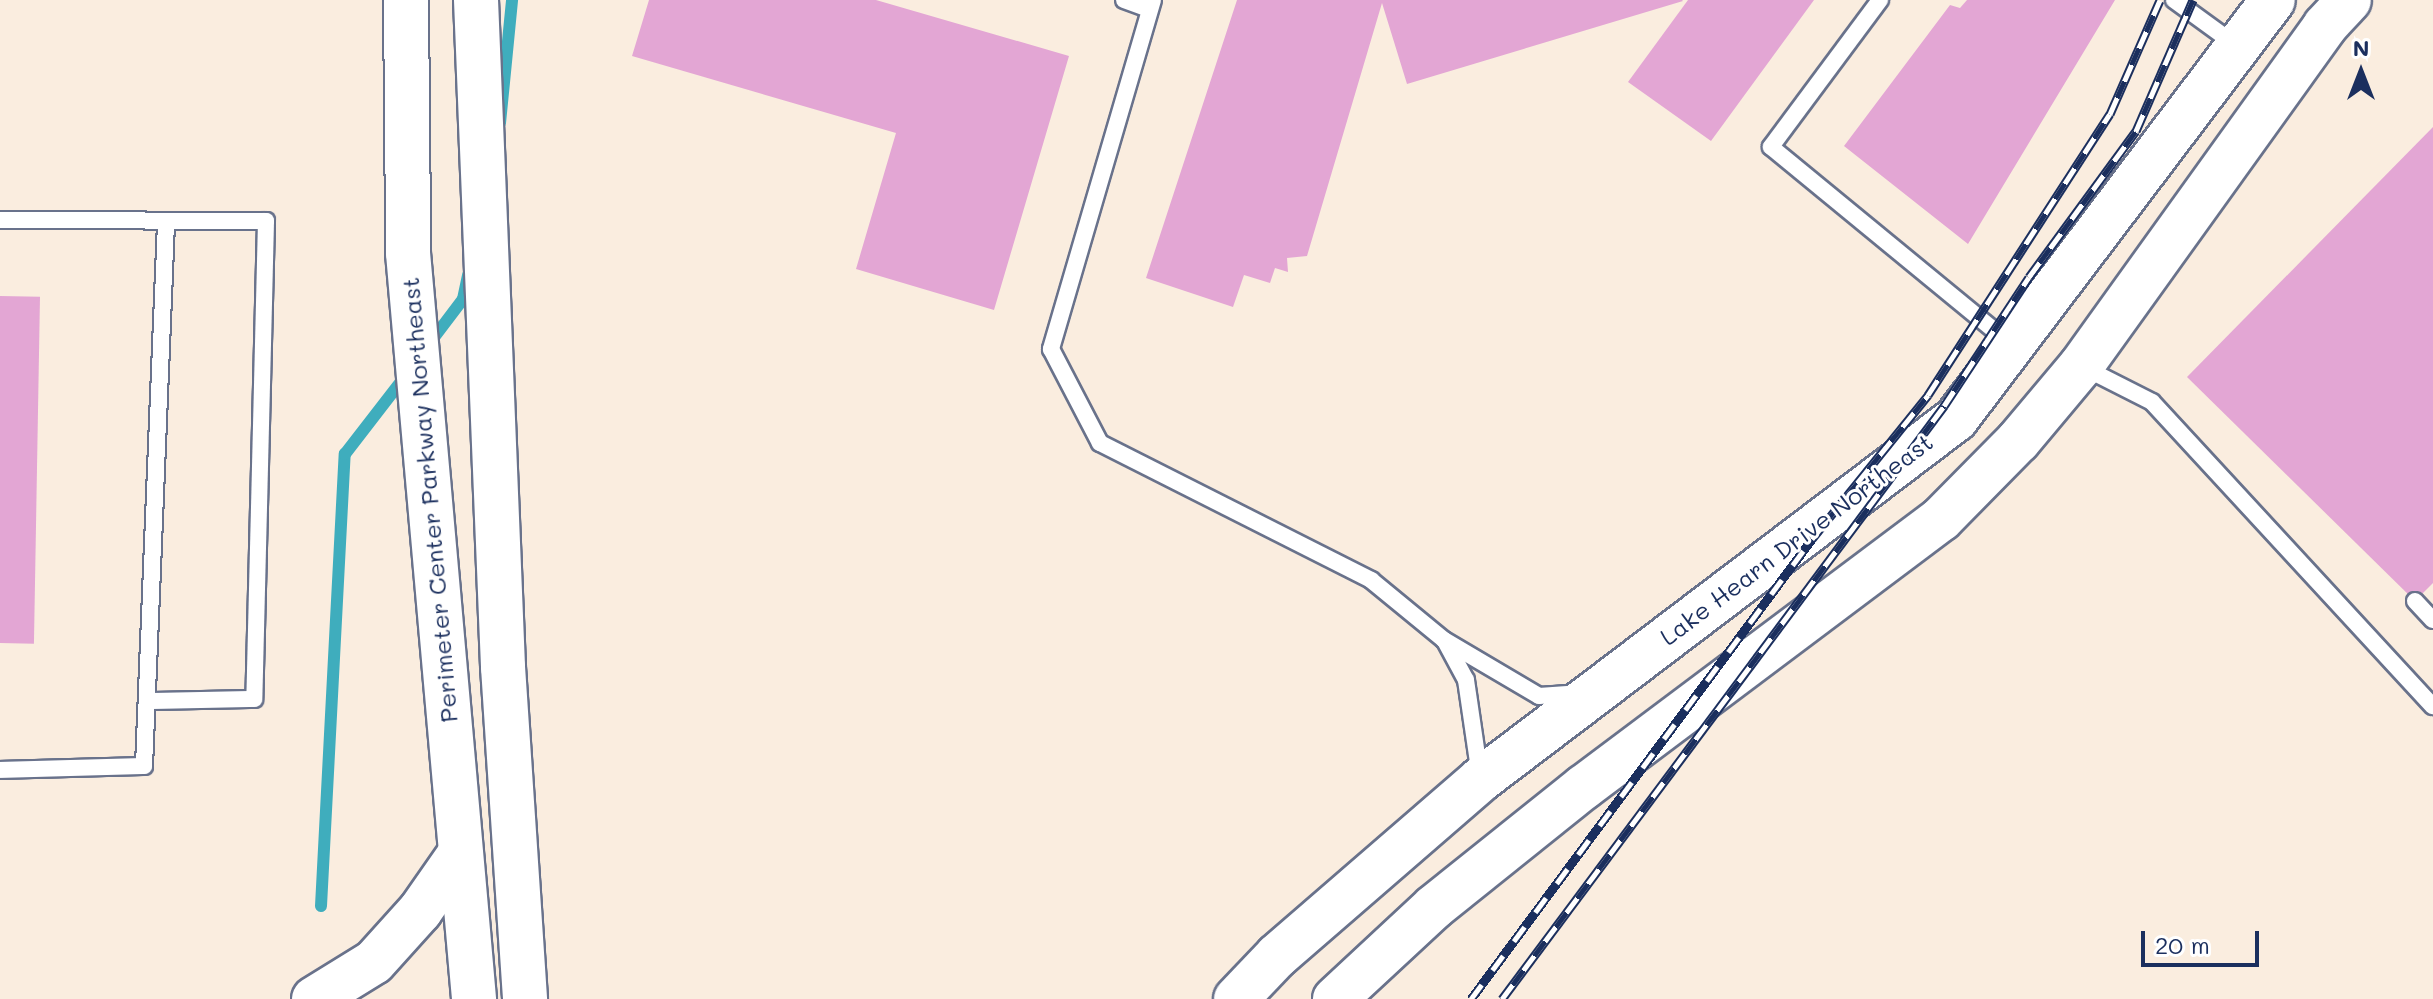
<!DOCTYPE html>
<html>
<head>
<meta charset="utf-8">
<style>
	body { margin:0 }
	#map { position:relative; width:2433px; height:999px; overflow:hidden; background:#faeddf; font-family:Mali,sans-serif }
	div>[style] { position:absolute }
	.stream>* { height:12px; margin:-6px; padding:0 6px; transform-origin:6px; border-radius:6px; background:#3fadbd }
	.building>* { inset:0; background:#e3a6d4; transform-origin:0 0 }
	.roads { filter:drop-shadow(2px 0 #69728b) drop-shadow(-2px 0 #69728b) drop-shadow(0 2px #69728b) drop-shadow(0 -2px #69728b) }
	.lane>* { height:16px; margin:-8px; padding:0 8px; transform-origin:8px; border-radius:8px; background:#fff }
	.secondary>* { height:44px; margin:-22px; padding:0 22px; transform-origin:22px; border-radius:22px; background:#fff }
	.rail>* { height:9px; margin-top:-4.5px; transform-origin:0; background:repeating-linear-gradient(90deg,#fff 0 18px,#1b2f5e 0 36px); box-sizing:border-box; border-block:2px solid #1b2f5e }
	span { translate:-50% -50%; white-space:nowrap; text-align:center; line-height:1.15; -webkit-text-stroke:6px #fff; paint-order:stroke }
	.street-label { font-size:24px; color:#1b2f5e }
	.north { position:absolute; left:2321px; top:32px; width:80px; height:80px; -webkit-text-stroke:6px #fff; paint-order:stroke; rotate:0deg; font-size:22px; font-weight:700; line-height:32px; text-align:center; color:#1b2f5e }
	.north::after { content:''; display:block; margin:auto; width:28px; height:36px; background:#1b2f5e; clip-path:polygon(50% 0,100% 100%,50% 72%,0 100%) }
	.scale { position:absolute; left:2141px; top:931px; width:118px; height:36px; box-sizing:border-box; border:4px solid #1b2f5e; border-top:0; padding-left:10px; font-size:24px; line-height:28px; white-space:nowrap; color:#1b2f5e; -webkit-text-stroke:6px #fff; paint-order:stroke }
</style>
</head>
<body>
<div id="map">
	<div class="stream">
		<div style="left:500px;top:123px;width:124px;rotate:-84.4deg"></div>
		<div style="left:429px;top:344px;width:56px;rotate:-52.9deg"></div>
		<div style="left:463px;top:299px;width:25px;rotate:-78deg"></div>
		<div style="left:321px;top:906px;width:453px;rotate:-87deg"></div>
		<div style="left:345px;top:454px;width:100px;rotate:-52.3deg"></div>
	</div>
	<div class="building">
		<div style="clip-path:polygon(649px 0,876px 0,1069px 56px,994px 310px,856px 269px,896px 133px,632px 56px)"></div>
		<div style="clip-path:polygon(1237px 0,1682px 0,1683px 1px,1407px 84px,1382px 3px,1307px 256px,1287px 258px,1288px 272px,1275px 268px,1270px 283px,1244px 275px,1233px 307px,1146px 278px)"></div>
		<div style="clip-path:polygon(1688px 0,1814px 0,1711px 141px,1628px 82px)"></div>
		<div style="clip-path:polygon(1967px 0,2115px 0,1968px 244px,1844px 146px,1950px 5px,1960px 8px)"></div>
		<div style="clip-path:polygon(2433px 127px,2433px 583px,2415px 601px,2187px 377px)"></div>
		<div style="left:0;top:296px;width:40px;height:347px;rotate:1deg"></div>
	</div>
	<div class="roads">
		<div class="lane">
			<div style="left:1124px;top:0;width:27px;rotate:20deg"></div>
			<div style="left:1153px;top:0;width:364px;rotate:106.3deg"></div>
			<div style="left:1051px;top:349px;width:106px;rotate:62.5deg"></div>
			<div style="left:1100px;top:443px;width:304px;rotate:26.8deg"></div>
			<div style="left:1371px;top:580px;width:94px;rotate:39.4deg"></div>
			<div style="left:1444px;top:640px;width:110px;rotate:30.5deg"></div>
			<div style="left:1539px;top:696px;width:39px;rotate:-4deg"></div>
			<div style="left:1880px;top:0;width:183px;rotate:126.6deg"></div>
			<div style="left:1771px;top:147px;width:310px;rotate:39.4deg"></div>
			<div style="left:2174px;top:0;width:77px;rotate:36deg"></div>
			<div style="left:0;top:220px;width:266px;rotate:0.2deg"></div>
			<div style="left:266px;top:221px;width:478px;rotate:91.4deg"></div>
			<div style="left:254px;top:699px;width:106px;rotate:178.9deg"></div>
			<div style="left:2083px;top:367px;width:77px;rotate:26.9deg"></div>
			<div style="left:2152px;top:402px;width:414px;rotate:47.3deg"></div>
			<div style="left:2415px;top:601px;width:26px;rotate:47deg"></div>
			<div style="left:1445px;top:641px;width:44px;rotate:61.7deg"></div>
			<div style="left:1466px;top:680px;width:97px;rotate:81.7deg"></div>
			<div style="left:0;top:770px;width:144px;rotate:-1.6deg"></div>
			<div style="left:144px;top:766px;width:543px;rotate:-87.68deg"></div>
		</div>
		<div class="secondary">
			<div style="left:406px;top:0;width:253px;rotate:89.5deg"></div>
			<div style="left:408px;top:253px;width:749px;rotate:84.94deg"></div>
			<div style="left:476px;top:0;width:668px;rotate:87.68deg"></div>
			<div style="left:503px;top:667px;width:333px;rotate:86.2deg"></div>
			<div style="left:314px;top:999px;width:70px;rotate:-31.7deg"></div>
			<div style="left:374px;top:962px;width:69px;rotate:-48deg"></div>
			<div style="left:420px;top:911px;width:68px;rotate:-55.1deg"></div>
			<div style="left:1236px;top:999px;width:59px;rotate:-46.4deg"></div>
			<div style="left:1277px;top:956px;width:269px;rotate:-40.9deg"></div>
			<div style="left:1480px;top:780px;width:597px;rotate:-37.18deg"></div>
			<div style="left:1956px;top:419px;width:525px;rotate:-52.89deg"></div>
			<div style="left:1335px;top:999px;width:135px;rotate:-42.9deg"></div>
			<div style="left:1434px;top:907px;width:192px;rotate:-38.7deg"></div>
			<div style="left:1584px;top:787px;width:446px;rotate:-36.9deg"></div>
			<div style="left:1941px;top:519px;width:110px;rotate:-45.4deg"></div>
			<div style="left:2018px;top:441px;width:98px;rotate:-50deg"></div>
			<div style="left:2081px;top:366px;width:418px;rotate:-54.3deg"></div>
			<div style="left:2325px;top:26px;width:35px;rotate:-47deg"></div>
		</div>
	</div>
	<div class="rail">
		<div style="left:1471px;top:999px;width:573px;rotate:-53.45deg"></div>
		<div style="left:1812px;top:539px;width:185px;rotate:-51.1deg"></div>
		<div style="left:1928px;top:395px;width:335px;rotate:-57.1deg"></div>
		<div style="left:2110px;top:114px;width:124px;rotate:-66.3deg"></div>
		<div style="left:1502px;top:999px;width:740px;rotate:-53.3deg"></div>
		<div style="left:1944px;top:406px;width:154px;rotate:-56.6deg"></div>
		<div style="left:2029px;top:277px;width:181px;rotate:-53.8deg"></div>
		<div style="left:2136px;top:131px;width:143px;rotate:-66.5deg"></div>
	</div>
	<div class="street-label">
		<span style="left:429px;top:500px;rotate:-95deg">Perimeter Center Parkway Northeast</span>
		<span style="left:1796px;top:539px;rotate:-37deg">Lake Hearn Drive Northeast</span>
	</div>
	<div class="north">N</div>
	<div class="scale">20 m</div>
</div>
</body>
</html>
